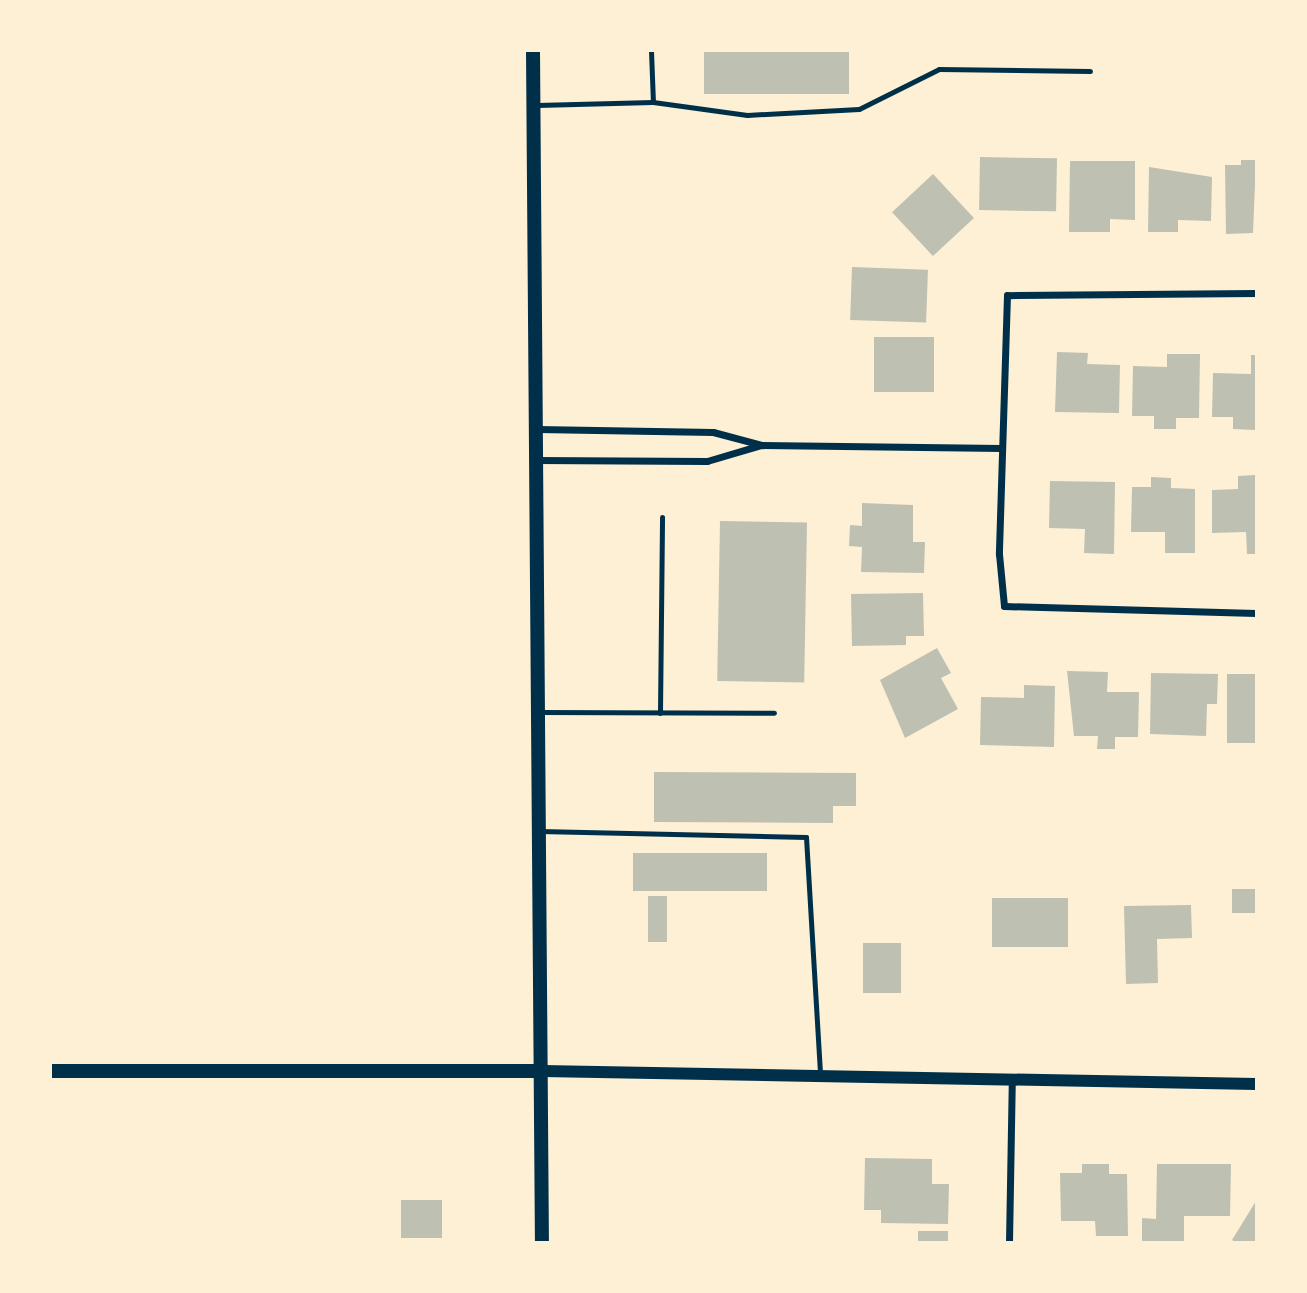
<!DOCTYPE html>
<html>
<head>
<meta charset="utf-8">
<style>
	body { margin:0 }
	#map { position:relative; width:1307px; height:1293px; overflow:hidden; background:#fdf0d5; font-family:"Noto Sans",sans-serif }
	div>[style] { position:absolute }
	.building>* { inset:0; background:#bec0b2; transform-origin:0 0 }
	.service>* { height:5px; margin:-2.5px; padding:0 2.5px; transform-origin:2.5px; border-radius:2.5px; background:#003049 }
	.minor>* { height:7px; margin:-3.5px; padding:0 3.5px; transform-origin:3.5px; border-radius:3.5px; background:#003049 }
	.tertiary>* { height:12px; margin:-6px; padding:0 6px; transform-origin:6px; border-radius:6px; background:#003049 }
	.secondary>* { height:14px; margin:-7px; padding:0 7px; transform-origin:7px; border-radius:7px; background:#003049 }
	span { translate:-50% -50%; white-space:nowrap; text-align:center; line-height:1.15; -webkit-text-stroke:5px #fdf0d5; paint-order:stroke }
	.frame { position:absolute; inset:0; border:52px solid #fdf0d5; pointer-events:none }
</style>
</head>
<body>
<div id="map">
	<div class="building">
		<div style="left:704px;top:51px;width:145px;height:43px"></div>
		<div style="left:980px;top:157px;width:77px;height:53px;rotate:1deg"></div>
		<div style="clip-path:polygon(1241px 160px,1256px 160px,1253px 233px,1226px 234px,1225px 165px,1241px 165px)"></div>
		<div style="clip-path:polygon(1070px 161px,1135px 161px,1135px 220px,1110px 219px,1110px 232px,1069px 232px)"></div>
		<div style="clip-path:polygon(1149px 167px,1212px 177px,1211px 221px,1178px 220px,1178px 232px,1148px 232px)"></div>
		<div style="left:933px;top:174px;width:60px;height:56px;rotate:47deg"></div>
		<div style="left:852px;top:267px;width:76px;height:53px;rotate:2deg"></div>
		<div style="left:874px;top:337px;width:60px;height:55px"></div>
		<div style="clip-path:polygon(1057px 352px,1088px 353px,1087px 364px,1120px 365px,1119px 413px,1055px 412px)"></div>
		<div style="clip-path:polygon(1167px 354px,1200px 354px,1199px 418px,1176px 418px,1176px 429px,1154px 429px,1154px 416px,1132px 416px,1133px 366px,1167px 367px)"></div>
		<div style="clip-path:polygon(1251px 355px,1256px 355px,1255px 430px,1233px 429px,1233px 417px,1212px 417px,1213px 373px,1251px 374px)"></div>
		<div style="clip-path:polygon(1255px 475px,1256px 554px,1247px 554px,1246px 532px,1212px 533px,1212px 490px,1238px 489px,1238px 476px)"></div>
		<div style="clip-path:polygon(1151px 477px,1171px 478px,1171px 488px,1195px 489px,1195px 553px,1165px 553px,1165px 532px,1131px 532px,1132px 487px,1151px 487px)"></div>
		<div style="clip-path:polygon(1050px 481px,1115px 482px,1114px 554px,1084px 553px,1085px 529px,1049px 528px)"></div>
		<div style="clip-path:polygon(862px 503px,913px 505px,913px 542px,925px 542px,924px 573px,861px 572px,862px 547px,849px 546px,850px 525px,862px 526px)"></div>
		<div style="left:720px;top:521px;width:87px;height:160px;rotate:1deg"></div>
		<div style="clip-path:polygon(923px 593px,924px 636px,906px 636px,906px 645px,852px 646px,851px 594px)"></div>
		<div style="clip-path:polygon(937px 648px,951px 673px,941px 678px,958px 709px,905px 738px,880px 680px)"></div>
		<div style="clip-path:polygon(1067px 671px,1108px 672px,1107px 692px,1139px 692px,1138px 737px,1115px 737px,1115px 749px,1097px 749px,1098px 736px,1074px 736px)"></div>
		<div style="clip-path:polygon(1151px 673px,1218px 674px,1217px 704px,1207px 704px,1206px 736px,1150px 734px)"></div>
		<div style="left:1227px;top:674px;width:29px;height:69px"></div>
		<div style="clip-path:polygon(1024px 685px,1055px 686px,1054px 747px,980px 745px,981px 697px,1024px 698px)"></div>
		<div style="clip-path:polygon(654px 772px,856px 773px,856px 806px,833px 806px,833px 823px,654px 822px)"></div>
		<div style="left:633px;top:853px;width:134px;height:38px"></div>
		<div style="left:1232px;top:889px;width:24px;height:24px"></div>
		<div style="left:648px;top:896px;width:19px;height:46px"></div>
		<div style="left:992px;top:898px;width:76px;height:49px"></div>
		<div style="clip-path:polygon(1191px 905px,1192px 938px,1157px 939px,1158px 983px,1126px 984px,1124px 906px)"></div>
		<div style="left:863px;top:943px;width:38px;height:50px"></div>
		<div style="clip-path:polygon(865px 1158px,932px 1159px,932px 1184px,949px 1184px,948px 1224px,881px 1223px,881px 1210px,864px 1210px)"></div>
		<div style="clip-path:polygon(1082px 1164px,1109px 1164px,1109px 1174px,1127px 1174px,1128px 1236px,1096px 1236px,1095px 1221px,1061px 1221px,1060px 1173px,1082px 1173px)"></div>
		<div style="clip-path:polygon(1157px 1164px,1231px 1164px,1230px 1216px,1184px 1216px,1184px 1242px,1142px 1242px,1142px 1218px,1156px 1219px)"></div>
		<div style="left:401px;top:1200px;width:41px;height:38px"></div>
		<div style="clip-path:polygon(1256px 1201px,1256px 1242px,1235px 1242px,1232px 1240px)"></div>
		<div style="left:948px;top:1231px;width:11px;height:30px;rotate:90deg"></div>
	</div>
	<div class="service">
		<div style="left:651px;top:51px;width:51px;rotate:87.8deg"></div>
		<div style="left:537px;top:105px;width:116px;rotate:-1.5deg"></div>
		<div style="left:653px;top:102px;width:95px;rotate:7.9deg"></div>
		<div style="left:747px;top:115px;width:112px;rotate:-3.1deg"></div>
		<div style="left:859px;top:109px;width:89px;rotate:-26.6deg"></div>
		<div style="left:939px;top:69px;width:151px;rotate:0.8deg"></div>
		<div style="left:538px;top:712px;width:236px;rotate:0.2deg"></div>
		<div style="left:660px;top:713px;width:196px;rotate:-89.4deg"></div>
		<div style="left:539px;top:831px;width:267px;rotate:1.3deg"></div>
		<div style="left:806px;top:837px;width:236px;rotate:86.6deg"></div>
	</div>
	<div class="minor">
		<div style="left:1256px;top:293px;width:249px;rotate:179.5deg"></div>
		<div style="left:1007px;top:295px;width:259px;rotate:91.8deg"></div>
		<div style="left:999px;top:554px;width:52px;rotate:84.5deg"></div>
		<div style="left:1004px;top:606px;width:252px;rotate:1.6deg"></div>
		<div style="left:537px;top:429px;width:176px;rotate:1deg"></div>
		<div style="left:713px;top:432px;width:51px;rotate:14.9deg"></div>
		<div style="left:762px;top:445px;width:239px;rotate:0.7deg"></div>
		<div style="left:537px;top:460px;width:170px;rotate:0.3deg"></div>
		<div style="left:707px;top:461px;width:56px;rotate:-16.5deg"></div>
		<div style="left:1009px;top:1242px;width:164px;rotate:-89deg"></div>
	</div>
	<div class="tertiary">
		<div style="left:542px;top:1071px;width:714px;rotate:1.04deg"></div>
	</div>
	<div class="secondary">
		<div style="left:533px;top:51px;width:1191px;rotate:89.57deg"></div>
		<div style="left:51px;top:1071px;width:491px"></div>
	</div>
	<div class="frame"></div>
</div>
</body>
</html>
